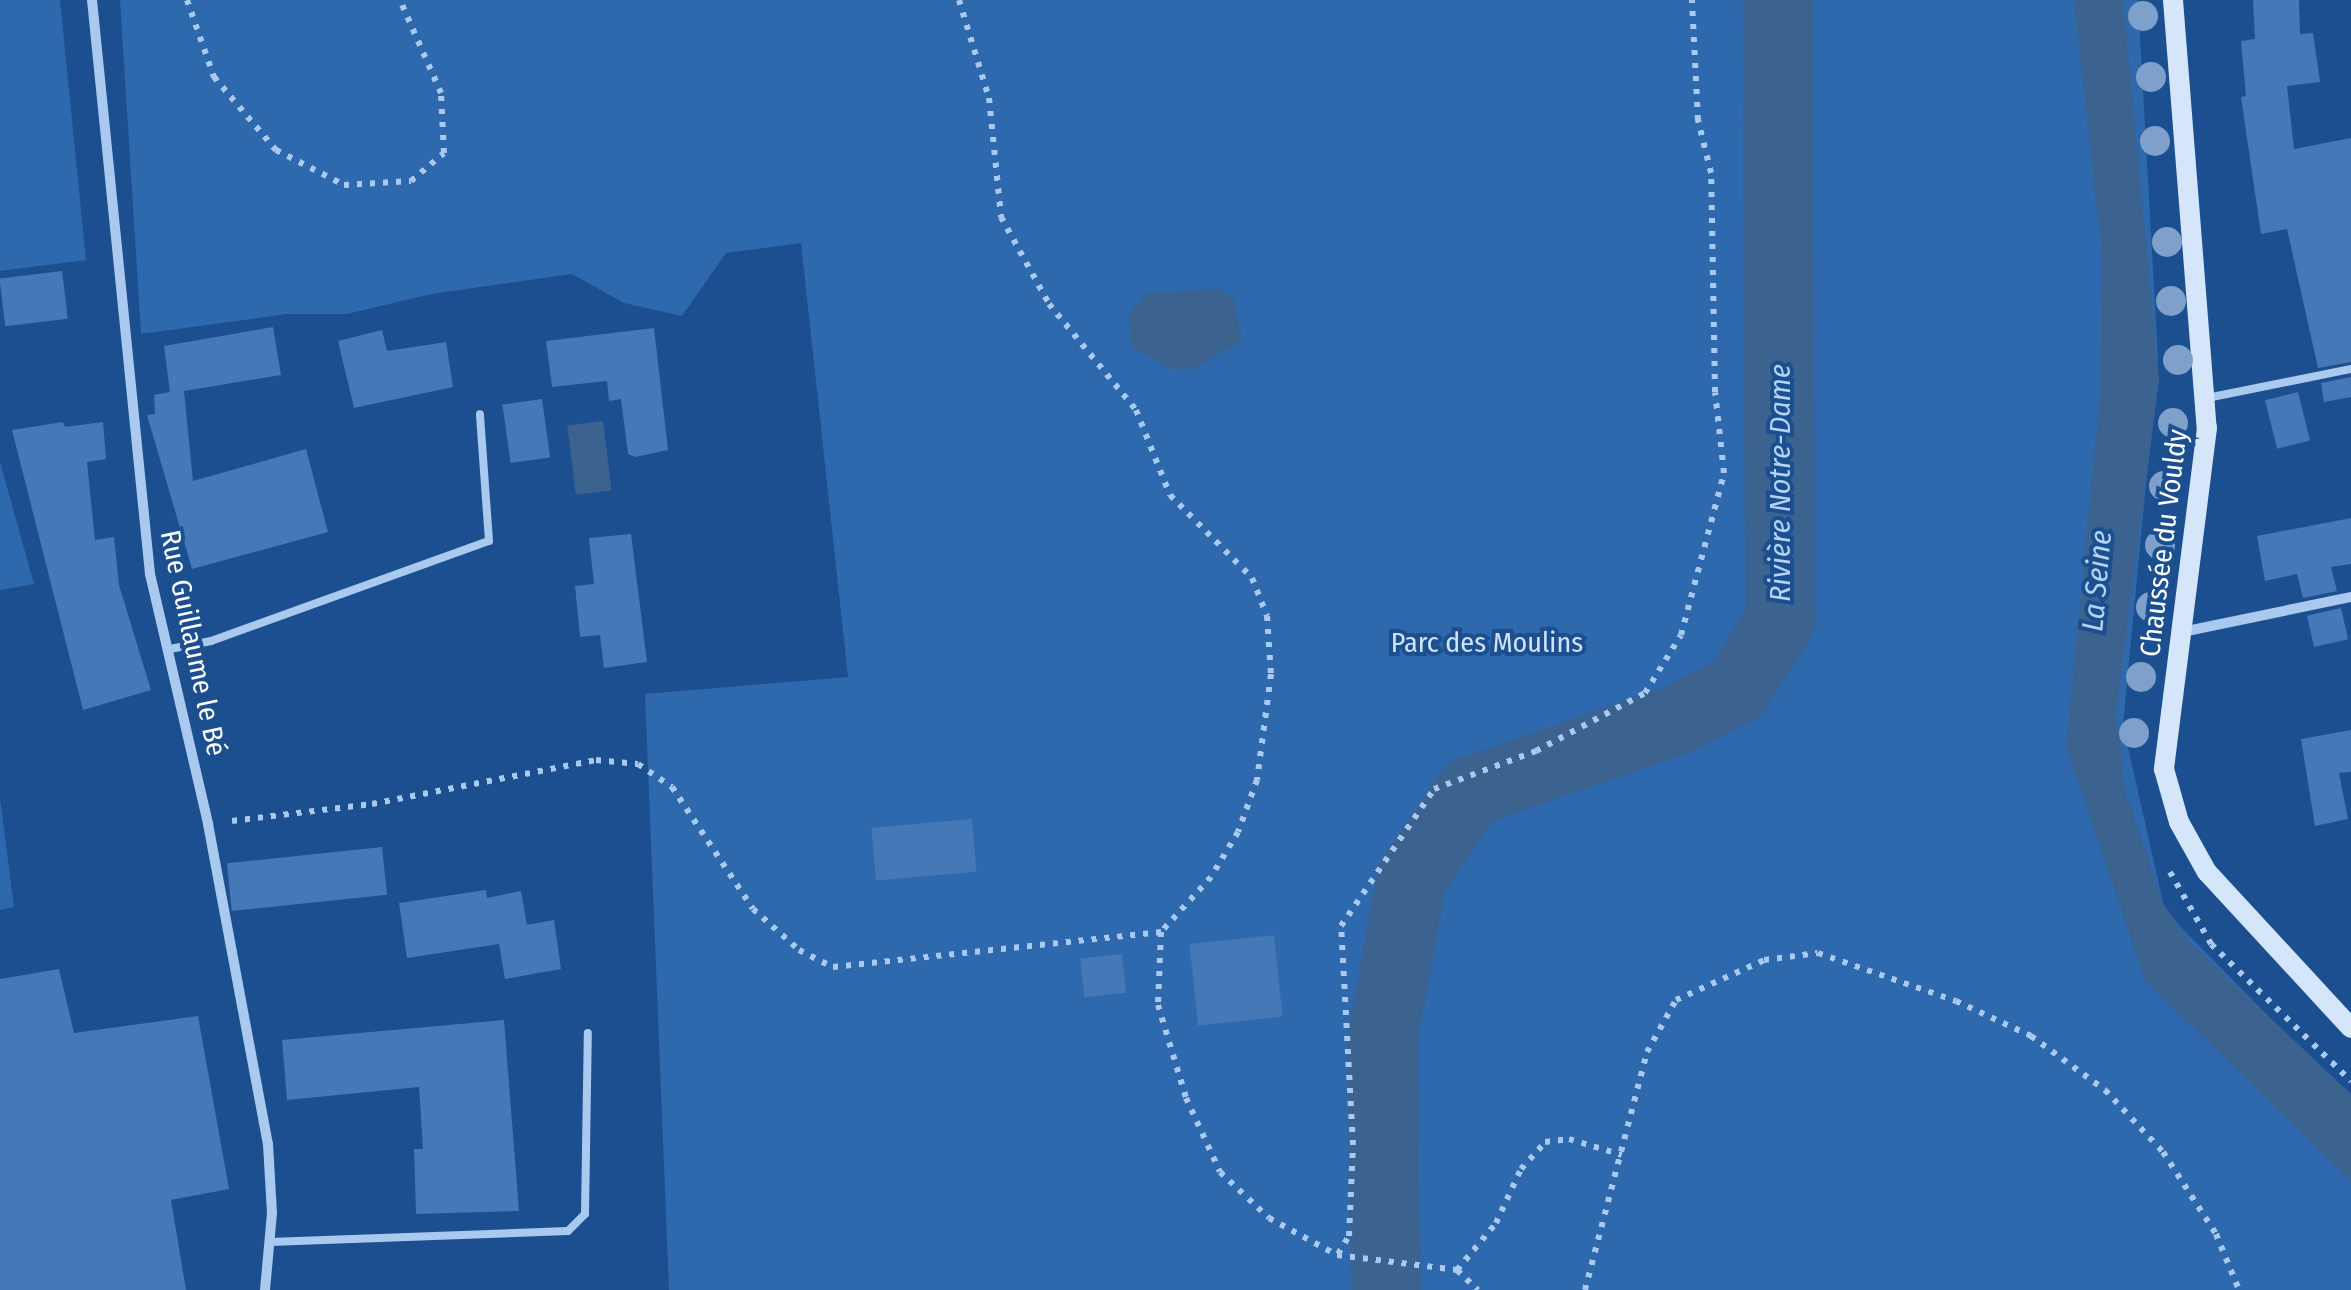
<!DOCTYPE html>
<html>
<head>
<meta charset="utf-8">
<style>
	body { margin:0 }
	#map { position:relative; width:2351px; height:1290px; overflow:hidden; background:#1b4f8f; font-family:"Fira Sans Condensed",sans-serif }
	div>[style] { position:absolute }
	.green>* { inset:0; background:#2e69ad }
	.water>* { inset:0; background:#3c6290; transform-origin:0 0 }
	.river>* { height:70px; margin:-35px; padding:0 35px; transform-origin:35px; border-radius:35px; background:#3c6290 }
	.building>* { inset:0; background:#4478b7; transform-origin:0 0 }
	.path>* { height:6px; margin-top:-3px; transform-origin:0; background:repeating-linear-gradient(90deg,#a9c9ee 0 5px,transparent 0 13px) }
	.lane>* { height:8px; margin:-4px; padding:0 4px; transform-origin:4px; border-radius:4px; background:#a9c9ee }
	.street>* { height:10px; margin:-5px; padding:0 5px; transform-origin:5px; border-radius:5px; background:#a9c9ee }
	.secondary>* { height:20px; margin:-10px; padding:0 10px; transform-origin:10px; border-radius:10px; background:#d6e6fa }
	.trees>* { width:30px; height:30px; margin:-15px; border-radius:50%; background:#7ea0ca }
	span { translate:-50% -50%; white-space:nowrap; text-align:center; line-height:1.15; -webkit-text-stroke:8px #1b4f8f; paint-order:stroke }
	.street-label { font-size:28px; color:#fff }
	.park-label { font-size:28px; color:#cfe3fa }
	.water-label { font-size:30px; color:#b5d3f5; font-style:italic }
</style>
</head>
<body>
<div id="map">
	<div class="green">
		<div style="clip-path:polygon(0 0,60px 0,86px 260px,0 271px)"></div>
		<div style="clip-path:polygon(120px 0,2138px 0,2158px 358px,2123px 725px,2165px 911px,2351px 1100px,2351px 1290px,669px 1290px,645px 694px,848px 677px,801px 243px,726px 253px,682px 316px,624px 303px,572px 274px,431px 294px,347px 314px,287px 314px,141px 334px)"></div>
		<div style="clip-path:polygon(0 462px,34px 584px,0 590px)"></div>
		<div style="clip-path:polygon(0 798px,14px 907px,0 910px)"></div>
	</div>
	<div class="water">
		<div style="clip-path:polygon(2074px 0,2123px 0,2159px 380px,2116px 715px,2125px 789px,2163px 903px,2193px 945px,2351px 1094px,2351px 1181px,2145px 980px,2066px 746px,2100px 396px,2102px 254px)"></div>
		<div style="clip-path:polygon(1219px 289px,1234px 299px,1242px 341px,1193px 369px,1170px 369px,1131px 346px,1129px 312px,1148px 293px)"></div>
		<div style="left:603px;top:421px;width:70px;height:36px;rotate:83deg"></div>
	</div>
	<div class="river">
		<div style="left:1386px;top:1290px;width:248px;rotate:-90.9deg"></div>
		<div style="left:1382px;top:1042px;width:168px;rotate:-79.7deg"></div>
		<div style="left:1412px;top:877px;width:103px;rotate:-55.7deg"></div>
		<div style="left:1470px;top:792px;width:221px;rotate:-19.3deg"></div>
		<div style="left:1679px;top:719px;width:65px;rotate:-27.3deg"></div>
		<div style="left:1737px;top:689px;width:80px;rotate:-57.7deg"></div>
		<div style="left:1780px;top:621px;width:621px;rotate:-90.18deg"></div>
	</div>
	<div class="building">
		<div style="clip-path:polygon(2253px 0,2299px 0,2300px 34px,2313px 33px,2320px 82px,2287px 86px,2294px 149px,2351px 138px,2351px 362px,2318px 368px,2287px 229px,2261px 234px,2241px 97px,2246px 96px,2241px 41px,2255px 39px)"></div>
		<div style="left:62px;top:271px;width:48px;height:63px;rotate:83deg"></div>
		<div style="clip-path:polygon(273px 327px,281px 375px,184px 391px,193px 481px,306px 449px,328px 532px,192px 569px,147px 415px,155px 414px,154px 395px,170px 392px,164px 346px)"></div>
		<div style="clip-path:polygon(654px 328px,668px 450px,635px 457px,628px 454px,621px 399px,609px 401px,607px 381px,552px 387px,546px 341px)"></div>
		<div style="clip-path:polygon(382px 330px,387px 351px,446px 342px,453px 387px,354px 408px,338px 341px)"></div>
		<div style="clip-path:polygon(2351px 377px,2351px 397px,2324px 402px,2321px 383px)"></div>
		<div style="left:2298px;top:392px;width:50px;height:34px;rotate:76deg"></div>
		<div style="left:542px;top:399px;width:59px;height:40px;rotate:82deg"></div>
		<div style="clip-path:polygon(63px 422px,65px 427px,103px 422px,106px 459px,87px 462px,95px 540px,114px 537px,119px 585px,151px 690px,83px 710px,12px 430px)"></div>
		<div style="clip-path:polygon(2351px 518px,2351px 564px,2331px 567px,2337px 591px,2303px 598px,2297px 574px,2265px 581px,2257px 536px)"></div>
		<div style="clip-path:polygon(631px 534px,647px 662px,604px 668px,600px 635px,580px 637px,575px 586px,594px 584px,589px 538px)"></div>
		<div style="left:2341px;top:608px;width:32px;height:35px;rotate:77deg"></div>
		<div style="clip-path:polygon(2351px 730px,2351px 772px,2339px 773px,2348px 819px,2315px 826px,2301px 739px)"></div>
		<div style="left:972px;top:819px;width:53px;height:101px;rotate:85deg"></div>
		<div style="left:382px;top:847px;width:48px;height:156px;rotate:84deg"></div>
		<div style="clip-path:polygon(486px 890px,487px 898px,521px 891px,527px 925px,554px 920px,561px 969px,505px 979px,499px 944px,407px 958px,399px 903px)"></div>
		<div style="left:1274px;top:935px;width:82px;height:85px;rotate:84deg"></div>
		<div style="left:1122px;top:954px;width:39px;height:42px;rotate:84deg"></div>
		<div style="clip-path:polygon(59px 969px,74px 1033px,198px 1016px,229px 1189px,171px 1200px,186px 1290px,0 1290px,0 979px)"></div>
		<div style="clip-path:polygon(504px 1020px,519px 1211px,416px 1214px,414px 1149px,423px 1149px,419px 1087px,287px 1100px,282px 1040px)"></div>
	</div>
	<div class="path">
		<div style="left:187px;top:0;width:82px;rotate:70.7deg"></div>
		<div style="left:214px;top:77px;width:96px;rotate:49.7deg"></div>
		<div style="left:276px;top:150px;width:76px;rotate:27.2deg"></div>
		<div style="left:344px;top:185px;width:67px;rotate:-3.4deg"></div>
		<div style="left:411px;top:181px;width:43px;rotate:-40.3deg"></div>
		<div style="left:444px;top:153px;width:60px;rotate:-92.9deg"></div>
		<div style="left:441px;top:93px;width:102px;rotate:-113.8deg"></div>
		<div style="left:959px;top:0;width:102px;rotate:73deg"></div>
		<div style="left:989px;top:98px;width:120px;rotate:84.2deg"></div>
		<div style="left:1001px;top:217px;width:99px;rotate:61.1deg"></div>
		<div style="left:1049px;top:304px;width:137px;rotate:50.6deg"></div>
		<div style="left:1136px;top:410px;width:92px;rotate:68.2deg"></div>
		<div style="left:1170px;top:495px;width:117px;rotate:45.3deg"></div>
		<div style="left:1252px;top:578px;width:41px;rotate:68.5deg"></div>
		<div style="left:1267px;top:616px;width:58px;rotate:86.1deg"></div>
		<div style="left:1271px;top:674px;width:107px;rotate:97.5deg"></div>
		<div style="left:1257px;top:780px;width:55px;rotate:110.1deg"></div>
		<div style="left:1238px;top:832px;width:52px;rotate:121deg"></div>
		<div style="left:1211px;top:877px;width:74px;rotate:132.3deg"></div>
		<div style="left:1161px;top:932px;width:73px;rotate:92.4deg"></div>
		<div style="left:1158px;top:1005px;width:97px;rotate:73.2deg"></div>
		<div style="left:1186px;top:1098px;width:81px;rotate:65.3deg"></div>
		<div style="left:1220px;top:1172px;width:67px;rotate:43.2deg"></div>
		<div style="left:1269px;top:1218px;width:77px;rotate:28.6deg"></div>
		<div style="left:1337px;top:1255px;width:121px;rotate:7.1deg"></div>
		<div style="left:1457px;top:1270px;width:29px;rotate:44deg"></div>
		<div style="left:232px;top:821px;width:141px;rotate:-6.9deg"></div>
		<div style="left:372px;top:804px;width:228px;rotate:-11.1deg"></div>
		<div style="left:596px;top:760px;width:42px;rotate:5.4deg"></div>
		<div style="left:638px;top:764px;width:41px;rotate:34.1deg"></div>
		<div style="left:672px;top:787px;width:146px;rotate:56.4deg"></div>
		<div style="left:753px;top:909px;width:62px;rotate:41.7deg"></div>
		<div style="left:799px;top:950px;width:38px;rotate:27deg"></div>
		<div style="left:833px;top:967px;width:330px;rotate:-6.1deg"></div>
		<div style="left:2170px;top:872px;width:83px;rotate:60.3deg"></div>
		<div style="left:2211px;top:944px;width:196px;rotate:44.4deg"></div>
		<div style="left:1338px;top:1254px;width:21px;rotate:-59deg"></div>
		<div style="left:1349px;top:1236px;width:91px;rotate:-87.5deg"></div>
		<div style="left:1353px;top:1145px;width:219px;rotate:-93.1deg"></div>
		<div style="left:1341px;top:926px;width:166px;rotate:-55.8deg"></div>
		<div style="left:1434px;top:789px;width:109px;rotate:-20.4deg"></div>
		<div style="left:1536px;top:751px;width:123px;rotate:-28deg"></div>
		<div style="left:1645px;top:693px;width:68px;rotate:-58.2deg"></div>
		<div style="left:1681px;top:635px;width:168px;rotate:-75.1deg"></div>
		<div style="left:1724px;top:473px;width:81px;rotate:-96.3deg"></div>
		<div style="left:1715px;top:392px;width:219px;rotate:-91deg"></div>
		<div style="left:1711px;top:173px;width:55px;rotate:-103.8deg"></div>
		<div style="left:1698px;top:120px;width:120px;rotate:-92.9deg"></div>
		<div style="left:1457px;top:1270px;width:61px;rotate:-50.3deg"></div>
		<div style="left:1496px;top:1223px;width:60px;rotate:-65.2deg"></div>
		<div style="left:1521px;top:1169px;width:36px;rotate:-48deg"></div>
		<div style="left:1545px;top:1142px;width:24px;rotate:-7deg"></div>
		<div style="left:1569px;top:1139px;width:55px;rotate:16.8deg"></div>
		<div style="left:1585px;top:1290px;width:246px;rotate:-75.4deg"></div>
		<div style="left:1647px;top:1052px;width:60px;rotate:-60.9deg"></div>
		<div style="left:1676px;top:1000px;width:97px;rotate:-24.4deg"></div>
		<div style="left:1764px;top:960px;width:54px;rotate:-7.4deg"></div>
		<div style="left:1818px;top:953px;width:146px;rotate:19.2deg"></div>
		<div style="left:1956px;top:1001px;width:83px;rotate:25deg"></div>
		<div style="left:2031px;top:1036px;width:92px;rotate:36.1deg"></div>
		<div style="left:2105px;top:1090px;width:85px;rotate:46.9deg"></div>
		<div style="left:2163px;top:1152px;width:98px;rotate:57.1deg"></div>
		<div style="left:2216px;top:1234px;width:61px;rotate:67.7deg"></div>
	</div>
	<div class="lane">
		<div style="left:2207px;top:398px;width:147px;rotate:-11.4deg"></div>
		<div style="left:170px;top:649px;width:42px;rotate:-11deg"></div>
		<div style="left:211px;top:641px;width:295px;rotate:-19.8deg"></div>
		<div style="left:489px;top:541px;width:127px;rotate:-94.1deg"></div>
		<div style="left:270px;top:1242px;width:298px;rotate:-2.1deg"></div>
		<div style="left:568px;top:1231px;width:24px;rotate:-45deg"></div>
		<div style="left:585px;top:1214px;width:181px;rotate:-89.1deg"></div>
	</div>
	<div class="street">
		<div style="left:92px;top:0;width:577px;rotate:84.23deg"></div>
		<div style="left:150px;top:574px;width:257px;rotate:76.9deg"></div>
		<div style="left:208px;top:824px;width:326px;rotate:79.4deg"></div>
		<div style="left:268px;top:1144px;width:69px;rotate:86.7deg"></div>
		<div style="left:272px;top:1213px;width:77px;rotate:95.2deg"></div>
		<div style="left:2182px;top:632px;width:173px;rotate:-11.7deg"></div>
	</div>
	<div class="secondary">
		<div style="left:2173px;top:0;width:429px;rotate:85.5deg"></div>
		<div style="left:2207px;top:428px;width:344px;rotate:97.2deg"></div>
		<div style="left:2164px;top:769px;width:55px;rotate:74.2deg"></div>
		<div style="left:2179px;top:822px;width:57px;rotate:60.8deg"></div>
		<div style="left:2207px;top:872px;width:212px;rotate:47.3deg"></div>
	</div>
	<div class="trees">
		<div style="left:2143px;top:16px"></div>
		<div style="left:2151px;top:77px"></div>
		<div style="left:2155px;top:141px"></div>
		<div style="left:2167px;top:242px"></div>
		<div style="left:2171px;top:301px"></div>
		<div style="left:2178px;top:360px"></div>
		<div style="left:2173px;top:423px"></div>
		<div style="left:2164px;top:486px"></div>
		<div style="left:2160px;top:545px"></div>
		<div style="left:2151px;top:607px"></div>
		<div style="left:2141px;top:677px"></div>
		<div style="left:2134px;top:733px"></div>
	</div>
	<div class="street-label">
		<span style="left:2164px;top:543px;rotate:-83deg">Chaussée du Vouldy</span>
		<span style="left:193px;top:643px;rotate:78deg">Rue Guillaume le Bé</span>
	</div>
	<div class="park-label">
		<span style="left:1487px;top:643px">Parc des Moulins</span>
	</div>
	<div class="water-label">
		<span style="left:1780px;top:483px;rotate:-90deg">Rivière Notre-Dame</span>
		<span style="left:2097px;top:581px;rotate:-85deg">La Seine</span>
	</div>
</div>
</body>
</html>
